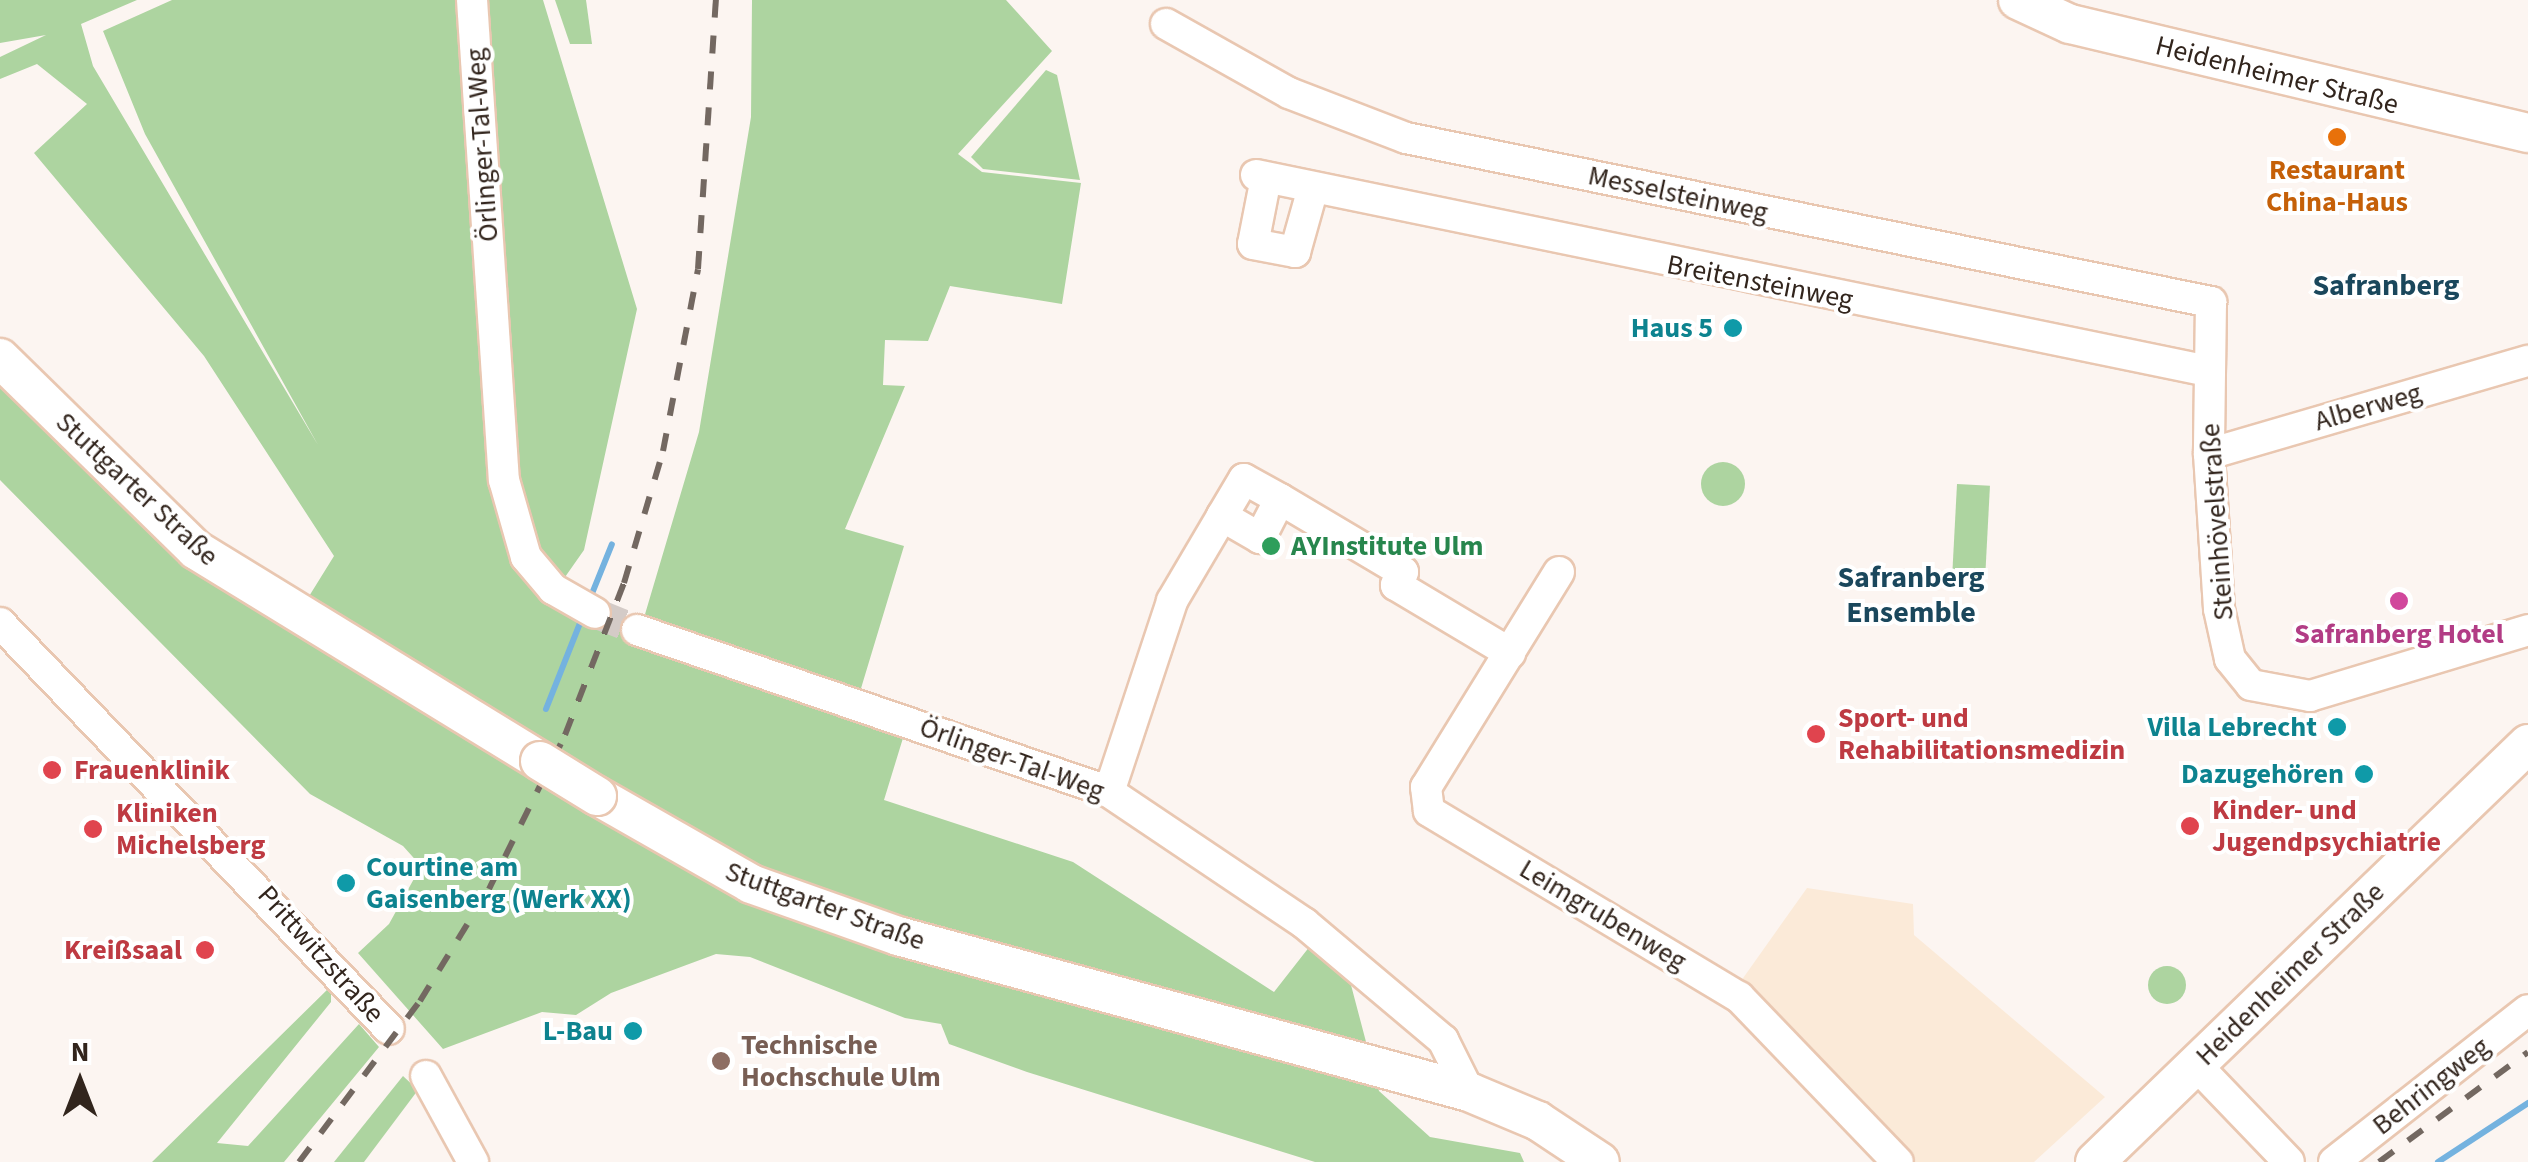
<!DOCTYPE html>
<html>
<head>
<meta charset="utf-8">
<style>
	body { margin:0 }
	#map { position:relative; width:2528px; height:1162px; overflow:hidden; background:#fcf5f1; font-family:"Source Sans 3",sans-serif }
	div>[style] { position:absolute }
	.commercial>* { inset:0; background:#fbead8 }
	.green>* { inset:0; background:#add4a0; transform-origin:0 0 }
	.round { border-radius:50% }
	.stream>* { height:6px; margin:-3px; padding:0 3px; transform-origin:3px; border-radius:3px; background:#74b2df }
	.minor-tunnel>* { height:30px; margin-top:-15px; transform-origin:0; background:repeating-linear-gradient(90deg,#d4cbc7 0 30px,transparent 0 45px) }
	.roads { filter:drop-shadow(2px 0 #e9c7b1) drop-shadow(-2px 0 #e9c7b1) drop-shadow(0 2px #e9c7b1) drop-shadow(0 -2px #e9c7b1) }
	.minor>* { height:30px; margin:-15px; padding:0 15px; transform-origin:15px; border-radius:15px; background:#fff }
	.major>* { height:38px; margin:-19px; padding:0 19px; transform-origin:19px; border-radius:19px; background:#fff }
	.rail>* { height:6px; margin-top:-3px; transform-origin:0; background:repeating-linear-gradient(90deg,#736861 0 18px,transparent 0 36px) }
	.bridges { filter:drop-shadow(2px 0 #e9c7b1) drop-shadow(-2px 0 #e9c7b1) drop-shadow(0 2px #e9c7b1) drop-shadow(0 -2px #e9c7b1) }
	.major-bridge>* { height:38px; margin:-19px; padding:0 19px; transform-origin:19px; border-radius:19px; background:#fff }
	.dots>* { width:28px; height:28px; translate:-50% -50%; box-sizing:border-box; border:5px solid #fff; border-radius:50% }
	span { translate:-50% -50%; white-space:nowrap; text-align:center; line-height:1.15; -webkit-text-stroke:8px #fff; paint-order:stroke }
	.street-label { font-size:28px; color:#32251d }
	.food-label { font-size:28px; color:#c56008; font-weight:700 }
	.culture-label { font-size:28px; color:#0d838f; font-weight:700 }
	.right { translate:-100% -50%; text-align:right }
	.left { translate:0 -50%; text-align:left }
	.leisure-label { font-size:28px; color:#27864d; font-weight:700 }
	.hotel-label { font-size:28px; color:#b23c85; font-weight:700 }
	.health-label { font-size:28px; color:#be3a42; font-weight:700 }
	.education-label { font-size:28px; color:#785e54; font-weight:700 }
	.neighbourhood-label { font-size:30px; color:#1a475c; font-weight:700 }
	.north { position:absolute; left:30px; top:1032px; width:100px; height:100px; -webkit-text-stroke:8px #fff; paint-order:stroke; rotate:0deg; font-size:28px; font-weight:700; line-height:40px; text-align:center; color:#32251d }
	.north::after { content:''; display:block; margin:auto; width:35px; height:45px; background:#32251d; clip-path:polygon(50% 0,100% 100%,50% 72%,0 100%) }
</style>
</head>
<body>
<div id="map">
	<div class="commercial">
		<div style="clip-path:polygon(1807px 888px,1913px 904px,1914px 935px,2105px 1097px,2034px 1162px,1913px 1162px,1741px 981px)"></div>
	</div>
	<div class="green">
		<div style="clip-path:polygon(0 0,137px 0,81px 24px,93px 66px,318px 445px,145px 134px,103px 31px,172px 0,543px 0,637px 309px,584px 550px,551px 597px,687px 653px,907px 725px,884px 800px,1073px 862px,1274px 992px,1310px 946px,1351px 985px,1379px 1091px,1430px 1137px,1520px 1153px,1524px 1162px,1315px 1162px,1027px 1072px,949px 1044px,941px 1024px,905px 1018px,750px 957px,716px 954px,611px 993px,576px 1015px,542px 1012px,443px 1049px,358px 953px,389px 924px,421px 866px,403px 846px,310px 794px,0 480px,0 364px,298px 614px,334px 556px,204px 356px,34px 153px,87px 104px,37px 64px,0 79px,0 57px,46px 35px,0 43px)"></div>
		<div style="clip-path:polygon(555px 0,586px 0,592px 44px,570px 44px)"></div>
		<div style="clip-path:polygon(752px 0,1006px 0,1052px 51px,958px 154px,982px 172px,1081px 183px,1062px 304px,950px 286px,928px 341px,885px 340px,883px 385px,905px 386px,845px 529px,904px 546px,859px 695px,643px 621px,699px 432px,751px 117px)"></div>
		<div style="clip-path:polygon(1046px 70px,1057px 75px,1080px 180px,983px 169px,971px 157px)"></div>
		<div class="round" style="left:1701px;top:462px;width:44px;height:44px"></div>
		<div style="left:1957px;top:484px;width:33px;height:93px;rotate:3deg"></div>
		<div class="round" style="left:2148px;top:966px;width:38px;height:38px"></div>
		<div style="clip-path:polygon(331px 986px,331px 1002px,217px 1143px,248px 1146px,359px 1024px,379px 1047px,284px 1162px,152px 1162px)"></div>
		<div style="clip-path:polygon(403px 1076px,418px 1090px,364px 1162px,334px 1162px)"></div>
	</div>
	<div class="stream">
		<div style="left:589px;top:601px;width:61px;rotate:-68deg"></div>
		<div style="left:546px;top:709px;width:98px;rotate:-68.4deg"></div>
		<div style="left:2438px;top:1162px;width:108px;rotate:-33.2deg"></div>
	</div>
	<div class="minor-tunnel">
		<div style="left:595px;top:613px;width:45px;rotate:22deg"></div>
	</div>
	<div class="roads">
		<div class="minor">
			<div style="left:472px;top:0;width:481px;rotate:86.2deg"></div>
			<div style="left:504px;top:480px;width:80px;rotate:74.1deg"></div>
			<div style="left:526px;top:557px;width:42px;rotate:49.8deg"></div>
			<div style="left:553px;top:589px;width:48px;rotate:29.7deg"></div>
			<div style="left:1166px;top:24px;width:141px;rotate:29.3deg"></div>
			<div style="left:1289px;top:93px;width:125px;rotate:21deg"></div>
			<div style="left:1406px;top:138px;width:822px;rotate:11.52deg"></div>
			<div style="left:2211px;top:302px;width:152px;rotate:90.8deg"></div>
			<div style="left:2209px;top:454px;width:155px;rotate:86.3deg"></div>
			<div style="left:2219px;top:609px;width:51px;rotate:77.6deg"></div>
			<div style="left:2230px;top:659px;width:33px;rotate:51deg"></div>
			<div style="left:2251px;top:685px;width:60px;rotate:10.6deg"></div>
			<div style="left:2310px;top:696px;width:228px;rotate:-16.8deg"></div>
			<div style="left:1256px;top:175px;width:972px;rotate:11.63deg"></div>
			<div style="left:1266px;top:178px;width:67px;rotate:101.1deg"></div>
			<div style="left:1253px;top:244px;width:43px;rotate:10.8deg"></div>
			<div style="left:1295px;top:252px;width:66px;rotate:-74.3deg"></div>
			<div style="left:2209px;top:454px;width:332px;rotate:-16.3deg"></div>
			<div style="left:1280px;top:499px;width:44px;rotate:117.1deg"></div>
			<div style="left:1260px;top:538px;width:44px;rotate:-149.9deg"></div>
			<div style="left:1222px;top:516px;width:43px;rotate:-59.3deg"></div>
			<div style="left:1244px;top:479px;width:41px;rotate:29.1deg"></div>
			<div style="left:1280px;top:499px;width:143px;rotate:30.7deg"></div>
			<div style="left:1403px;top:572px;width:15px;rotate:118deg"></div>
			<div style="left:1396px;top:585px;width:133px;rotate:30.8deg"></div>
			<div style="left:1559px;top:572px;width:253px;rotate:121.7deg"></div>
			<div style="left:1426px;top:787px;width:24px;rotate:83deg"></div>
			<div style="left:1429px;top:811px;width:362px;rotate:31deg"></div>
			<div style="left:1739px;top:997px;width:229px;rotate:46.1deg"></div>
			<div style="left:0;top:623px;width:562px;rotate:46.23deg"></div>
			<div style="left:637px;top:630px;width:499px;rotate:18.9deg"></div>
			<div style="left:1109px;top:792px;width:235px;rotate:33.9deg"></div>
			<div style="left:1304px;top:923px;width:182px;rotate:40.1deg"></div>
			<div style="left:1443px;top:1040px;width:58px;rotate:63.4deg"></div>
			<div style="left:1109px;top:792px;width:201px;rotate:-71.7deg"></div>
			<div style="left:1172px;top:601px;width:99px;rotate:-59.5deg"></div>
			<div style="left:2196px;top:1065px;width:134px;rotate:46.2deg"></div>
			<div style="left:426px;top:1076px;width:98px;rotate:61.3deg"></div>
			<div style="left:2334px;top:1162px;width:246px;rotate:-38.1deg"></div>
		</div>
		<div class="major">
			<div style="left:2018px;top:0;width:57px;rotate:24.8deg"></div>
			<div style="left:2070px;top:24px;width:471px;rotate:13.4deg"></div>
			<div style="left:0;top:358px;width:274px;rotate:44.4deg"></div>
			<div style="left:196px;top:550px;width:404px;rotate:31.5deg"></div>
			<div style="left:597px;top:796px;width:177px;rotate:29.7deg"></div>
			<div style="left:751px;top:884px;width:156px;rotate:19.5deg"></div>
			<div style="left:898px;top:936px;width:592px;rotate:15.28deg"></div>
			<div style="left:1469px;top:1092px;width:75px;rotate:22.8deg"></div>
			<div style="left:1538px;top:1121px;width:74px;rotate:33.5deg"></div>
			<div style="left:2095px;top:1162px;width:602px;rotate:-43.99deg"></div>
		</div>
	</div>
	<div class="rail">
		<div style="left:299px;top:1162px;width:201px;rotate:-53.1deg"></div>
		<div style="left:420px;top:1001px;width:132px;rotate:-58.4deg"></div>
		<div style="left:489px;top:889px;width:172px;rotate:-63.7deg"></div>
		<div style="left:565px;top:735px;width:163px;rotate:-68.8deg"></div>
		<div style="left:624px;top:583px;width:138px;rotate:-73.5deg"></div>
		<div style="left:663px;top:451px;width:185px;rotate:-79.1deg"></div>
		<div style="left:698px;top:269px;width:270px;rotate:-86.2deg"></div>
		<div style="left:2379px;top:1162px;width:185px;rotate:-36.4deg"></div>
	</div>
	<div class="bridges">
		<div class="major-bridge">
			<div style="left:540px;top:761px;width:67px;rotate:31.6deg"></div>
		</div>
	</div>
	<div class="dots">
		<div style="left:2337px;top:137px;background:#e8710a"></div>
		<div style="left:1733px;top:328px;background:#0f9aa8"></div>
		<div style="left:1271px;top:546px;background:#2e9e5b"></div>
		<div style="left:2399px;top:601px;background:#d1479c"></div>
		<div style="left:2337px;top:727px;background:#0f9aa8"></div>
		<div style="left:1816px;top:734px;background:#e0444e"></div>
		<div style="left:52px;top:770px;background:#e0444e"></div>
		<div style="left:2364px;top:774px;background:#0f9aa8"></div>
		<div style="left:2190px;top:826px;background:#e0444e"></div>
		<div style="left:93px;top:829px;background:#e0444e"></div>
		<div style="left:346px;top:883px;background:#0f9aa8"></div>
		<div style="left:205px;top:950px;background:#e0444e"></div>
		<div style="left:633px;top:1031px;background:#0f9aa8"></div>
		<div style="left:721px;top:1061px;background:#8d6e63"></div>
	</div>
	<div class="street-label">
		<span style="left:2277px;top:75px;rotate:14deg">Heidenheimer Straße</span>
		<span style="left:482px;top:145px;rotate:-94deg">Örlinger-Tal-Weg</span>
		<span style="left:1678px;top:194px;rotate:12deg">Messelsteinweg</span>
		<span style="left:1760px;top:282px;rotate:11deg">Breitensteinweg</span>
		<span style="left:2368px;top:407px;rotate:-16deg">Alberweg</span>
		<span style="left:137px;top:489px;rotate:43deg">Stuttgarter Straße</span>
		<span style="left:2217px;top:522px;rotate:-94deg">Steinhövelstraße</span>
		<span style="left:1012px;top:759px;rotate:20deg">Örlinger-Tal-Weg</span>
		<span style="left:825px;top:906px;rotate:20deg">Stuttgarter Straße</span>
		<span style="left:1603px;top:915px;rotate:31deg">Leimgrubenweg</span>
		<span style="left:321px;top:954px;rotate:48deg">Prittwitzstraße</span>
		<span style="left:2290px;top:974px;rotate:-44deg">Heidenheimer Straße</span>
		<span style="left:2431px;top:1086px;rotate:-38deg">Behringweg</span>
	</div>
	<div class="food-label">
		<span style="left:2337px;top:186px">Restaurant<br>China-Haus</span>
	</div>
	<div class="culture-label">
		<span class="right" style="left:1713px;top:328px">Haus 5</span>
		<span class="right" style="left:2317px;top:727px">Villa Lebrecht</span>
		<span class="right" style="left:2344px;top:774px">Dazugehören</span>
		<span class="left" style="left:366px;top:883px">Courtine am<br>Gaisenberg (Werk XX)</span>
		<span class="right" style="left:613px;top:1031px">L-Bau</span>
	</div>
	<div class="leisure-label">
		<span class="left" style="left:1291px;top:546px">AYInstitute Ulm</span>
	</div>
	<div class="hotel-label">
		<span style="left:2399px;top:634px">Safranberg Hotel</span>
	</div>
	<div class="health-label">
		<span class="left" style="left:1838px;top:734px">Sport- und<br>Rehabilitationsmedizin</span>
		<span class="left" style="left:74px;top:770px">Frauenklinik</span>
		<span class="left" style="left:2212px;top:826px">Kinder- und<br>Jugendpsychiatrie</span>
		<span class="left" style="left:116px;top:829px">Kliniken<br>Michelsberg</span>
		<span class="right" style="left:182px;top:950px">Kreißsaal</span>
	</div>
	<div class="education-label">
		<span class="left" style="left:741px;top:1061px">Technische<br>Hochschule Ulm</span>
	</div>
	<div class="neighbourhood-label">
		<span style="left:2386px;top:286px">Safranberg</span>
		<span style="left:1911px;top:595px">Safranberg<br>Ensemble</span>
	</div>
	<div class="north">N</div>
</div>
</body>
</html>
